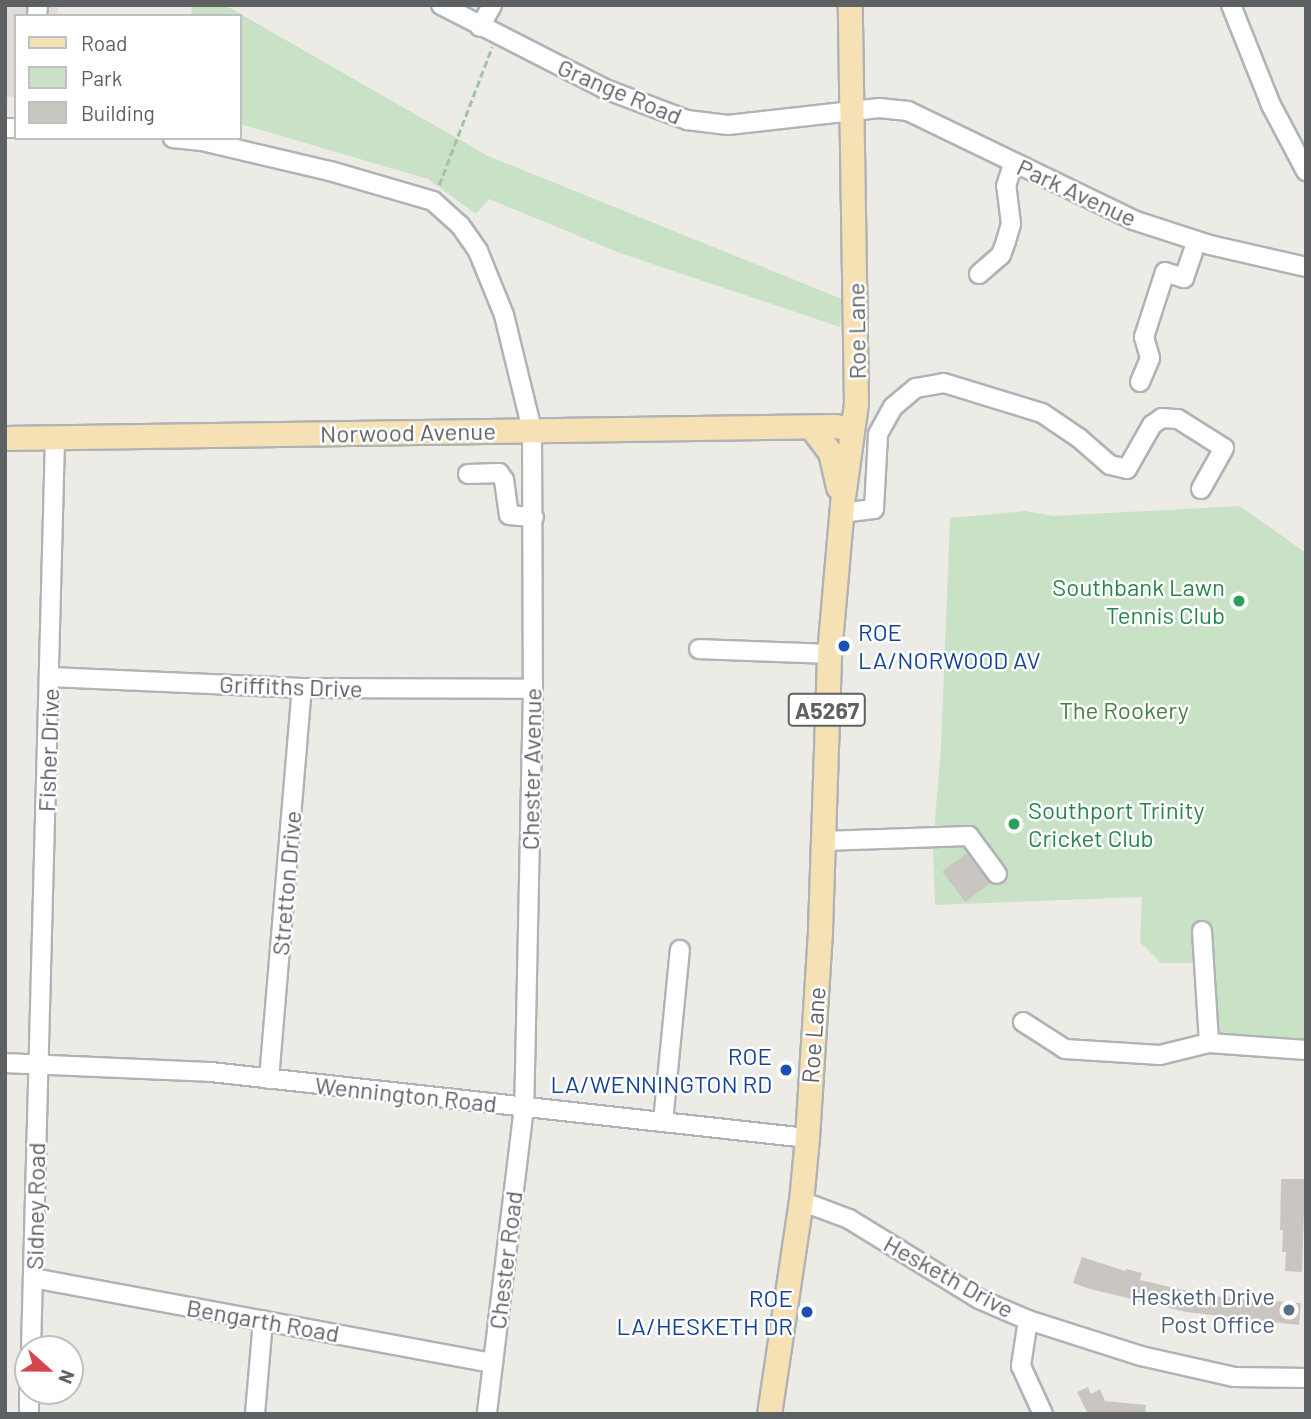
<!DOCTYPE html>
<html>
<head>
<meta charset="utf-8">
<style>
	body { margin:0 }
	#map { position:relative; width:1311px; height:1419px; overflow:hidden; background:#edebe5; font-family:Barlow,sans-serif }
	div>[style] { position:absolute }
	.education>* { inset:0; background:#e0dcd7 }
	.green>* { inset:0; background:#c9e2c5 }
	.building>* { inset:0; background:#c9c6c2; transform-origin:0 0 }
	.path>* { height:2.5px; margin-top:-1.25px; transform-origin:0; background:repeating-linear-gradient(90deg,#a1c4a5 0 7px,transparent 0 10.5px) }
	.roads { filter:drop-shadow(2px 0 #b0b3b6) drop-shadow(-2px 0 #b0b3b6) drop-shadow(0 2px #b0b3b6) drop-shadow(0 -2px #b0b3b6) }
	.minor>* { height:18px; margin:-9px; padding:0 9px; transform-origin:9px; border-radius:9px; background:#fff }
	.major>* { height:23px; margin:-11.5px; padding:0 11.5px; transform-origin:11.5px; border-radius:11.5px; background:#f5e1b3 }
	.dots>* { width:19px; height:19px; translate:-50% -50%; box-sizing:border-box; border:4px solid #fff; border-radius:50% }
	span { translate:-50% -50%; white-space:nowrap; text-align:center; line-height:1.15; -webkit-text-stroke:5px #fff; paint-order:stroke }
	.shield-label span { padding:2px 5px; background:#fff; border:2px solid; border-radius:5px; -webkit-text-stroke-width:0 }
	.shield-label { font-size:23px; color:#5d6164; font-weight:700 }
	.street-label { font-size:24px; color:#5d6164 }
	.leisure-label { font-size:24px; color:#27864d }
	.right { translate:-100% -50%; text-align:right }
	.left { translate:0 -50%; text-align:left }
	.transit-label { font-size:24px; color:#164399 }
	.park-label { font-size:24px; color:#468040 }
	.service-label { font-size:24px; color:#4e5e75 }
	.frame { position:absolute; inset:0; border:7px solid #5d6164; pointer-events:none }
	.legend { position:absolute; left:14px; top:14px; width:228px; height:126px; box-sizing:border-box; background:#fff; border:2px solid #bec0c1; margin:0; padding:9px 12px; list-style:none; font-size:21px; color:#5d6164 }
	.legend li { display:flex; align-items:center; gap:14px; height:35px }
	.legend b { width:35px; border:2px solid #bec0c1 }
	.north { position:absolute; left:14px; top:1335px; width:70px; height:70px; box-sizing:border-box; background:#fff; border:2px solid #bec0c1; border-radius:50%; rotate:111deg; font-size:19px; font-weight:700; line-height:28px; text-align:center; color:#5d6164 }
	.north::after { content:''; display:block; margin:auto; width:24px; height:32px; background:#d4454e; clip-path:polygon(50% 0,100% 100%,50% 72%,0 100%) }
</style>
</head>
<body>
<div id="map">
	<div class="education">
		<div style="clip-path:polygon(5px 5px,58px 5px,57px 16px,16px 16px,16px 96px,5px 97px)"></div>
	</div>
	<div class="green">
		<div style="clip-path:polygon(192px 5px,225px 5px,488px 156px,842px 299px,840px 327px,620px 253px,489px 199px,476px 214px,428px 179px,240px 124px,240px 16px,191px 16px)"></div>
		<div style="clip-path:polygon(1240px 506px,1306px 553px,1306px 1040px,1199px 1036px,1198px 963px,1161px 963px,1140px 942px,1142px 897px,935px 905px,933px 843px,941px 748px,950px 518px,1025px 511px,1053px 516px)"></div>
	</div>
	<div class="building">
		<div style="left:967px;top:853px;width:38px;height:31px;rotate:53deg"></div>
		<div style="clip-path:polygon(1281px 1179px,1305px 1179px,1302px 1272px,1285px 1271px,1286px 1252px,1282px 1252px,1283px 1230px,1280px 1230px)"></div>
		<div style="clip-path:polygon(1082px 1257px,1125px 1271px,1126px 1269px,1142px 1273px,1140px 1280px,1179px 1289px,1220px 1297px,1301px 1303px,1299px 1325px,1186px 1312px,1090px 1289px,1073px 1283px)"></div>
		<div style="clip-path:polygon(1088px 1387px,1091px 1394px,1100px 1389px,1105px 1401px,1146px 1405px,1145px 1414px,1088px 1414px,1077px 1392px)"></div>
	</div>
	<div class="path">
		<div style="left:439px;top:185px;width:148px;rotate:-69deg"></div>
	</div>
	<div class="roads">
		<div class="minor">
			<div style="left:441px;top:5px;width:184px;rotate:27.1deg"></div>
			<div style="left:605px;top:89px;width:88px;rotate:20.7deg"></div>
			<div style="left:687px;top:120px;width:41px;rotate:7deg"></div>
			<div style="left:728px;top:125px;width:152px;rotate:-6.4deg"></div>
			<div style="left:879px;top:108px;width:29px;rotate:6deg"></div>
			<div style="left:908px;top:111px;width:250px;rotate:25.8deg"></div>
			<div style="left:1133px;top:220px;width:81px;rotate:18deg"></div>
			<div style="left:1210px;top:245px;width:98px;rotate:12.9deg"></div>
			<div style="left:1231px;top:5px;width:108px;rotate:68.2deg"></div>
			<div style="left:1271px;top:105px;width:75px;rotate:62.1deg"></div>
			<div style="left:37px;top:16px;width:11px;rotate:-85deg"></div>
			<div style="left:480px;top:27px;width:25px;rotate:-61deg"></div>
			<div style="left:5px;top:128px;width:11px"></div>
			<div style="left:173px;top:138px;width:29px;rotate:6deg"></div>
			<div style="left:202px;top:141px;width:131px;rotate:13.2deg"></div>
			<div style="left:330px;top:171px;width:107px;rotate:16.2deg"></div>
			<div style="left:433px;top:201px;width:36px;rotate:42deg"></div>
			<div style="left:460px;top:225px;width:32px;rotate:55deg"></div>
			<div style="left:478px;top:251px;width:69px;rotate:67.9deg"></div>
			<div style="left:504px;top:315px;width:118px;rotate:76.3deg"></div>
			<div style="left:532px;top:430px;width:259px;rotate:89.8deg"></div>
			<div style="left:533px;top:689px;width:418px;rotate:91.2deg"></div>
			<div style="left:524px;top:1107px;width:309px;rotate:96.9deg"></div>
			<div style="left:979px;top:274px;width:29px;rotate:-41deg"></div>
			<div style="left:1001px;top:255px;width:15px;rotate:-70deg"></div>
			<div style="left:1006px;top:241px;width:18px;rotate:-74deg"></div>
			<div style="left:1011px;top:224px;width:38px;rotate:-97deg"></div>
			<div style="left:1006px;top:186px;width:25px;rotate:-72deg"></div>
			<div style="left:1140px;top:382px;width:26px;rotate:-67deg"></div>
			<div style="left:1150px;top:358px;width:22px;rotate:-106deg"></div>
			<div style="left:1144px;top:337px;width:68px;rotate:-72.1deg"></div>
			<div style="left:1165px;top:272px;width:20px;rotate:18deg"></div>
			<div style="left:1184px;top:278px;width:39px;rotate:-71deg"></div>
			<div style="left:468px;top:474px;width:31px;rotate:-2deg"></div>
			<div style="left:499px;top:473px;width:9px;rotate:54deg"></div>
			<div style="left:504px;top:480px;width:35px;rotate:82deg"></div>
			<div style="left:509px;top:515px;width:25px;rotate:5deg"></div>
			<div style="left:841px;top:513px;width:33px;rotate:-7deg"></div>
			<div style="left:874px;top:509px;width:75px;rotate:-86.9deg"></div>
			<div style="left:878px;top:434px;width:31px;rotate:-61deg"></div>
			<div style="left:893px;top:407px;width:30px;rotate:-40deg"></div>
			<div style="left:916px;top:388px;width:28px;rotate:-10deg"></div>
			<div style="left:944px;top:383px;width:102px;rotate:17deg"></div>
			<div style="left:1042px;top:413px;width:45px;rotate:34deg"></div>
			<div style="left:1079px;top:438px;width:41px;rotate:41.1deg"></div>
			<div style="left:1110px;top:465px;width:17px;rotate:13deg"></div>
			<div style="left:1127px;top:469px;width:51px;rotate:-60.4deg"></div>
			<div style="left:1152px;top:425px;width:12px;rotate:-35deg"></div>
			<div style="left:1162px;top:418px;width:16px;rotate:4deg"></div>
			<div style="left:1178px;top:419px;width:54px;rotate:32.2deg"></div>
			<div style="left:1224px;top:448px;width:47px;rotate:119.3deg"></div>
			<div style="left:699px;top:649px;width:130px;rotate:2.2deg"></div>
			<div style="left:50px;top:677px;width:252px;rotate:2.5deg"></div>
			<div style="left:302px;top:688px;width:231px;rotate:0.2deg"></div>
			<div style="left:823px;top:841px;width:146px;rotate:-2deg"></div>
			<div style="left:969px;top:836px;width:47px;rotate:53.6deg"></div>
			<div style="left:1202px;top:931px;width:112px;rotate:86.4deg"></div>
			<div style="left:1023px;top:1022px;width:50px;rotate:32.7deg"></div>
			<div style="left:1065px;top:1049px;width:95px;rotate:3.6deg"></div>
			<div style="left:1160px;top:1055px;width:50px;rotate:-13.8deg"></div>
			<div style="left:1209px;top:1043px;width:97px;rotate:4.1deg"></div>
			<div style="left:5px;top:1063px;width:206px;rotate:2.5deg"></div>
			<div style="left:211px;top:1072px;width:600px;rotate:6.32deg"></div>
			<div style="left:269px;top:1079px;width:392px;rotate:-85.2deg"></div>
			<div style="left:663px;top:1122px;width:173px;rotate:-84.4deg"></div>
			<div style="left:801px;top:1201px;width:51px;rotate:20.6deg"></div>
			<div style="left:849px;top:1219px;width:153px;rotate:31.6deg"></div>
			<div style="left:979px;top:1299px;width:53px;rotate:23.2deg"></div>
			<div style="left:1028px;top:1320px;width:119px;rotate:17.7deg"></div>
			<div style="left:1141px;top:1356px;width:95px;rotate:12.7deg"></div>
			<div style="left:1234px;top:1377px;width:72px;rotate:0.8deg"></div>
			<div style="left:33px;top:1278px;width:468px;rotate:10.5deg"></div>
			<div style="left:1028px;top:1320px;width:47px;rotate:98.7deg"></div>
			<div style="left:1021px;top:1366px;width:53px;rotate:65.4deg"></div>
			<div style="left:31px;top:1349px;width:912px;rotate:-88.49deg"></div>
			<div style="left:29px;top:1414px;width:23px;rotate:-90deg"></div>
			<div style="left:255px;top:1414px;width:94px;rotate:-85.1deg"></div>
		</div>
		<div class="major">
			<div style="left:811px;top:427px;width:31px;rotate:53deg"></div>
			<div style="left:830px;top:452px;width:36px;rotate:77deg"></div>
			<div style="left:5px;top:438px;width:830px;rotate:-0.83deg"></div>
			<div style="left:835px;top:426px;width:17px;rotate:10deg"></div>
			<div style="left:769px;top:1414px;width:215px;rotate:-81.5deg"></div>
			<div style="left:801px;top:1201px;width:63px;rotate:-84.6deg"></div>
			<div style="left:807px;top:1138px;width:209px;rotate:-86.4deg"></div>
			<div style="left:820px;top:929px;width:275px;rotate:-88.1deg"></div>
			<div style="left:829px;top:654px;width:151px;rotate:-85deg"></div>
			<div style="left:842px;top:504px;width:102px;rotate:-82.1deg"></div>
			<div style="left:856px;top:403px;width:398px;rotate:-90.9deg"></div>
		</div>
	</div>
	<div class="dots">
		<div style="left:1239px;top:601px;background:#2e9e5b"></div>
		<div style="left:844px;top:646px;background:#1a4fb4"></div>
		<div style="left:1014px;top:824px;background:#2e9e5b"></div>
		<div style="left:786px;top:1070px;background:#1a4fb4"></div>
		<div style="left:1289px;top:1310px;background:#5c6f8a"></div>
		<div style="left:807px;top:1312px;background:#1a4fb4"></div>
	</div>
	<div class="shield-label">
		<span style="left:827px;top:710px">A5267</span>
	</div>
	<div class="street-label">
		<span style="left:620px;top:91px;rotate:23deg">Grange Road</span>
		<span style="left:1077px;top:192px;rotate:25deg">Park Avenue</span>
		<span style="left:856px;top:331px;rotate:-91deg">Roe Lane</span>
		<span style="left:408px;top:432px;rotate:-1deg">Norwood Avenue</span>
		<span style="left:291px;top:686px;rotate:2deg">Griffiths Drive</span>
		<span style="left:48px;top:750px;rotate:-88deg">Fisher Drive</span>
		<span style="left:531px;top:769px;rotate:-89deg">Chester Avenue</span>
		<span style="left:286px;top:883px;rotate:-85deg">Stretton Drive</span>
		<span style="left:813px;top:1035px;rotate:-86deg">Roe Lane</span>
		<span style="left:406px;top:1094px;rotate:6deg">Wennington Road</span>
		<span style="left:35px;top:1206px;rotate:-89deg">Sidney Road</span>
		<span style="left:505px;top:1260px;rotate:-83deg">Chester Road</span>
		<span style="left:949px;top:1276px;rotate:29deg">Hesketh Drive</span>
		<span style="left:263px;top:1320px;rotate:10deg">Bengarth Road</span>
	</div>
	<div class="leisure-label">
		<span class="right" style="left:1225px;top:601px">Southbank Lawn<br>Tennis Club</span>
		<span class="left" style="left:1028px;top:824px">Southport Trinity<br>Cricket Club</span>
	</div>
	<div class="transit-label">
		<span class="left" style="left:858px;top:646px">ROE<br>LA/NORWOOD AV</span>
		<span class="right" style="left:772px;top:1070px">ROE<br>LA/WENNINGTON RD</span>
		<span class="right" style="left:793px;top:1312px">ROE<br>LA/HESKETH DR</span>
	</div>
	<div class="park-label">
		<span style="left:1124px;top:710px">The Rookery</span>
	</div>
	<div class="service-label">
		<span class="right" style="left:1275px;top:1310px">Hesketh Drive<br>Post Office</span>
	</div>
	<div class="frame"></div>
	<ul class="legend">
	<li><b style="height:9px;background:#f5e1b3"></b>Road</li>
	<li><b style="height:19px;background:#c9e2c5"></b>Park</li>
	<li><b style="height:19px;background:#c9c6c2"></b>Building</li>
	</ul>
	<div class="north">N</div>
</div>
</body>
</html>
